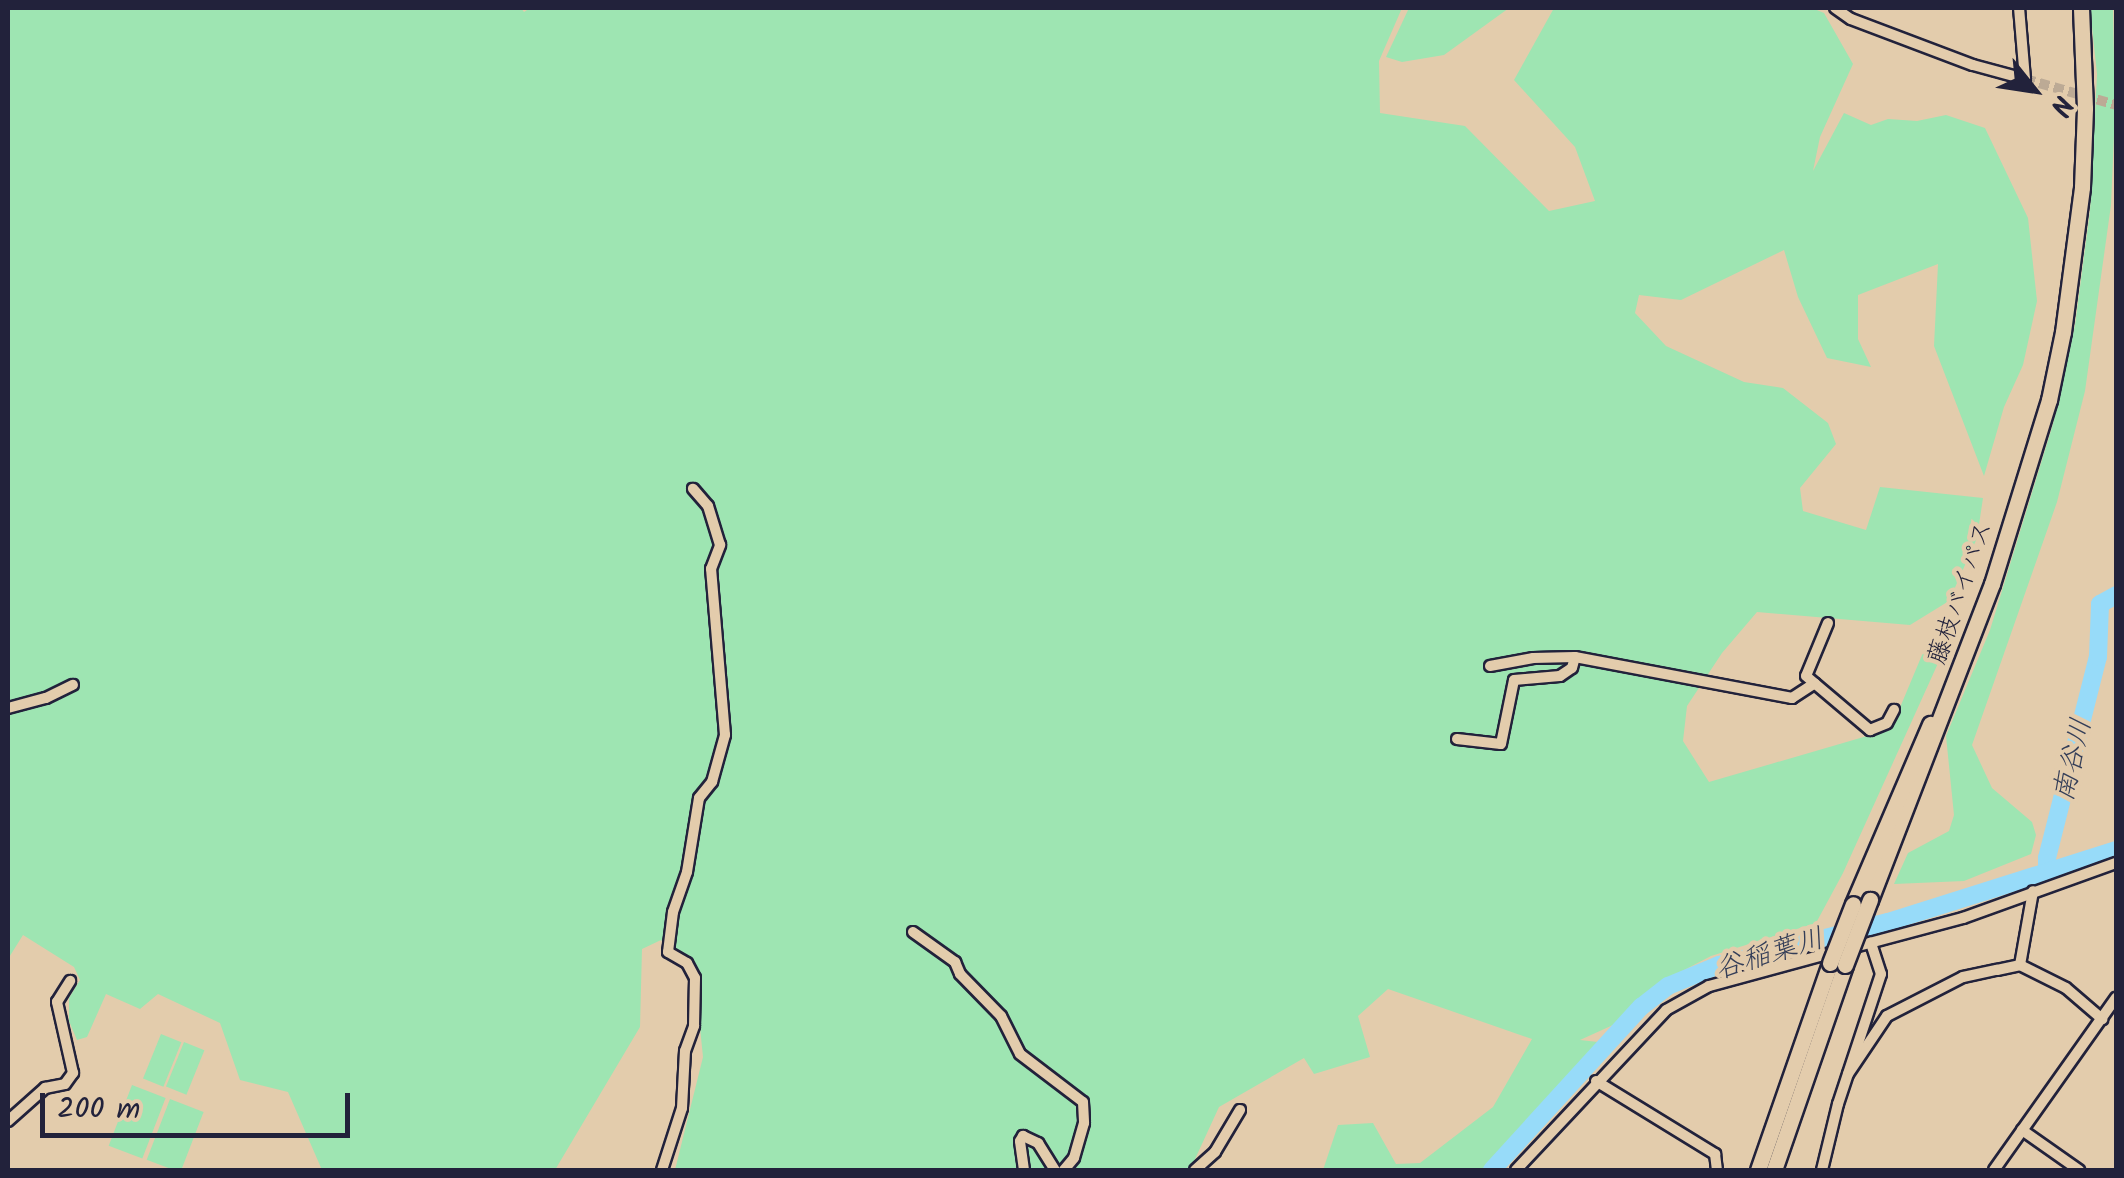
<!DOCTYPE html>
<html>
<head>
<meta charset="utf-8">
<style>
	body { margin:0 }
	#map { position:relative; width:2124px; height:1178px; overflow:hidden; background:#e3ccac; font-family:Kalam,"Klee One",sans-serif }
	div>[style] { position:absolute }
	.green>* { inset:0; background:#9ee5b2; transform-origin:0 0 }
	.river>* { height:18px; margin:-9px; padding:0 9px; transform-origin:9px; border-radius:9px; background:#97dbf9 }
	.minor-tunnel>* { height:10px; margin-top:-5px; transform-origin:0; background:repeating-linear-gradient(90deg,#bcaa95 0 10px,transparent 0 15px) }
	.roads { filter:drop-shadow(2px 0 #22223b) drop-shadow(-2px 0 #22223b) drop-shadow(0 2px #22223b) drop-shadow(0 -2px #22223b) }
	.minor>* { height:10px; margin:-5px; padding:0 5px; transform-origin:5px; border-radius:5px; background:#e3ccac }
	.highway>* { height:15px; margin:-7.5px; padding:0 7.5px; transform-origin:7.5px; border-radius:7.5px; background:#e3ccac }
	.bridges { filter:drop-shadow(2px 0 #22223b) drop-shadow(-2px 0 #22223b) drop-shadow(0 2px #22223b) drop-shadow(0 -2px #22223b) }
	.highway-bridge>* { height:15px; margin:-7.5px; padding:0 7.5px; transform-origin:7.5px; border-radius:7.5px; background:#e3ccac }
	span { translate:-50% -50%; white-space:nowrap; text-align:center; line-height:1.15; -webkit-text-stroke:9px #e3ccac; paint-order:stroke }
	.street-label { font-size:25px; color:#22223b }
	.water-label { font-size:28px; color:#343e58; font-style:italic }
	.frame { position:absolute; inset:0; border:10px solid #22223b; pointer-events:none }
	.north { position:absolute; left:1984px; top:40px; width:100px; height:100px; -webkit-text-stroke:8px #e3ccac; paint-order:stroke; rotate:120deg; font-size:28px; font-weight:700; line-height:40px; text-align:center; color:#22223b }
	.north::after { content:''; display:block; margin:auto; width:35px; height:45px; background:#22223b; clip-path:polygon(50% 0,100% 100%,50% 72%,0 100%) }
	.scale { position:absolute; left:40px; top:1093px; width:310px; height:45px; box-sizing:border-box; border:5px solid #22223b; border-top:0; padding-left:12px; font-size:30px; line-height:35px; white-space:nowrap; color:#22223b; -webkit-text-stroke:8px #e3ccac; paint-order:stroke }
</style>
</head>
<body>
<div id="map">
	<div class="green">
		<div style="clip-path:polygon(8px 8px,521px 8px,524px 12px,530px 8px,1402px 8px,1379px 61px,1380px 113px,1465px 126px,1549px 211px,1595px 201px,1575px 147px,1514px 80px,1554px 8px,1812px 8px,1824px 13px,1853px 64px,1820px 137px,1813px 171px,1844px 113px,1871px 125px,1888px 119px,1917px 121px,1946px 115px,1985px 128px,2028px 218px,2037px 301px,2023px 365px,2004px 407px,1984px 476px,1934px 346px,1938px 264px,1858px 295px,1858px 339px,1871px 367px,1827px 358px,1798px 297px,1784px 250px,1681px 300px,1639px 295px,1635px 313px,1666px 346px,1744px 382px,1783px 388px,1828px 423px,1836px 444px,1800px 488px,1803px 511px,1866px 530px,1880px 487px,1983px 498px,1977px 538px,1949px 601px,1910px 625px,1757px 612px,1722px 653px,1687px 706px,1683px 741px,1709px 782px,1891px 729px,1922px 655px,1939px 634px,1944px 650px,1843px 873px,1816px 923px,1711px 956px,1659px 983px,1613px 1025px,1580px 1040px,1598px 1042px,1482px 1170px,1323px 1170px,1338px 1125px,1373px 1123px,1396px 1164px,1420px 1163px,1493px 1107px,1532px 1039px,1388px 989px,1358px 1016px,1370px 1057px,1314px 1074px,1304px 1058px,1219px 1107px,1190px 1170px,675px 1170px,703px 1057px,696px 988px,661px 940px,642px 949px,640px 1027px,555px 1170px,322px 1170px,288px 1092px,240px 1080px,220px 1023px,158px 994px,140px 1009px,106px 994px,87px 1037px,77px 1040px,69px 1021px,69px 998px,80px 980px,74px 967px,23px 935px,8px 959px)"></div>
		<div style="clip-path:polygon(1409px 8px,1509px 8px,1444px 55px,1402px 62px,1386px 57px)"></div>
		<div style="clip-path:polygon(2090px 8px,2113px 8px,2115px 112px,2111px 205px,2085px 391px,2057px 502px,1972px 745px,1992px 788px,2032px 822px,2036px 835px,2031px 854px,1964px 881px,1894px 884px,1908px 853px,1949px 831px,1954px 815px,1946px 736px,1990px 630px,2053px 424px,2075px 325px,2090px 211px,2097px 74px)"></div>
		<div style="left:161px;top:1034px;width:22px;height:48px;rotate:22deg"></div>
		<div style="left:184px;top:1042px;width:22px;height:48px;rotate:22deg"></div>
		<div style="left:132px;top:1085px;width:36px;height:65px;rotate:21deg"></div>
		<div style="left:170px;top:1099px;width:36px;height:65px;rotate:21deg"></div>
	</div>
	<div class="river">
		<div style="left:2047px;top:874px;width:16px;rotate:-90deg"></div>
		<div style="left:2047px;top:858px;width:207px;rotate:-75.8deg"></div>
		<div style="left:2098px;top:657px;width:53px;rotate:-87.8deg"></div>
		<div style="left:2100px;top:604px;width:18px;rotate:-29deg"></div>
		<div style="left:1492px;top:1170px;width:221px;rotate:-47.6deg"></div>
		<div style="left:1641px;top:1007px;width:34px;rotate:-38deg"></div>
		<div style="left:1668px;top:986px;width:55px;rotate:-22.4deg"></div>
		<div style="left:1719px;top:965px;width:174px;rotate:-14.3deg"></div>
		<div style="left:1888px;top:922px;width:239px;rotate:-17.5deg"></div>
	</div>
	<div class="minor-tunnel">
		<div style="left:2025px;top:79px;width:95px;rotate:15.9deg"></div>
	</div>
	<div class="roads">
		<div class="minor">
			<div style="left:1835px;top:8px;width:19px;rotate:35deg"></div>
			<div style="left:1851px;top:19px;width:130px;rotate:20.7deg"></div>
			<div style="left:1973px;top:65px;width:54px;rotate:15.1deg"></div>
			<div style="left:2025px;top:79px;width:71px;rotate:-94.8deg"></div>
			<div style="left:1828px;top:623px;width:57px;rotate:112.5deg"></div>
			<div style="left:1806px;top:676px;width:84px;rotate:40.2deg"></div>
			<div style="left:1870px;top:730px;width:18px;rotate:-22deg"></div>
			<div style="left:1887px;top:723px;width:15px;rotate:-62deg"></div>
			<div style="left:1490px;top:666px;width:44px;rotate:-10.5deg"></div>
			<div style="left:1533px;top:658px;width:42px;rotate:-1.4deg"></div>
			<div style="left:1575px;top:657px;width:221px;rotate:10.7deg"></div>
			<div style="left:1792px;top:698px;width:27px;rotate:-33deg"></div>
			<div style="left:8px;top:708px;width:39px;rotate:-15deg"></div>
			<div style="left:46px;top:698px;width:30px;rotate:-26deg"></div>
			<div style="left:1457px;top:739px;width:44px;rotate:6.5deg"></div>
			<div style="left:1501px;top:744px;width:65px;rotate:-78.5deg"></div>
			<div style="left:1514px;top:680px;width:46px;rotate:-5deg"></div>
			<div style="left:1560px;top:676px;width:14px;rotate:-34deg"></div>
			<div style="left:1572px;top:668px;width:11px;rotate:-75deg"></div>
			<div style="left:913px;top:932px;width:52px;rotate:35.5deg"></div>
			<div style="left:955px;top:962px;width:13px;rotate:67deg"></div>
			<div style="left:960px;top:974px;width:59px;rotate:45.7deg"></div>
			<div style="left:1001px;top:1016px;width:42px;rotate:63.4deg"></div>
			<div style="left:1020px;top:1054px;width:79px;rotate:37.3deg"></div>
			<div style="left:1083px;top:1102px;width:21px;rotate:87deg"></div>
			<div style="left:1084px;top:1123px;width:36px;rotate:106deg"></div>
			<div style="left:1074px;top:1158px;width:16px;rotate:130deg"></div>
			<div style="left:1851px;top:948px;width:116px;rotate:-15deg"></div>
			<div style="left:1963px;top:918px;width:163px;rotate:-19.8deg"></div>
			<div style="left:2020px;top:965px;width:75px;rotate:-80deg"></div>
			<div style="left:1848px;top:1074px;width:70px;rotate:-56.1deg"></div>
			<div style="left:1887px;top:1016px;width:85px;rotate:-27.2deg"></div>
			<div style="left:1963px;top:977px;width:35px;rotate:-12deg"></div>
			<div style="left:1997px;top:970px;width:24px;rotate:-12deg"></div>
			<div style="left:2020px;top:965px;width:51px;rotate:26.6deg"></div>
			<div style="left:2066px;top:988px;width:48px;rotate:40.7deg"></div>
			<div style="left:1596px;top:1081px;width:140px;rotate:31.5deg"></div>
			<div style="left:1715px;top:1154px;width:16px;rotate:83deg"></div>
			<div style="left:8px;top:1121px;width:50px;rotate:-41.7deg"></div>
			<div style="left:45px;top:1088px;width:20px;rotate:-11deg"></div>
			<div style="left:65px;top:1084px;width:14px;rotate:-54deg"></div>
			<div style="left:73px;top:1073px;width:73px;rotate:-102.7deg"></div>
			<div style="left:57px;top:1002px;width:25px;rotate:-58deg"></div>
			<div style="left:2022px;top:1130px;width:70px;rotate:35.1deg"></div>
			<div style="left:662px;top:1170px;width:65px;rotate:-72.1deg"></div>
			<div style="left:682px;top:1108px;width:57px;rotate:-87deg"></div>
			<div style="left:685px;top:1051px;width:27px;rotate:-70deg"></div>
			<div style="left:694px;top:1026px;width:48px;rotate:-88.8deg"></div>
			<div style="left:695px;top:978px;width:17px;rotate:-118deg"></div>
			<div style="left:687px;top:963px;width:22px;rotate:-150deg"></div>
			<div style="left:668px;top:952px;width:40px;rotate:-82.9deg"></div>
			<div style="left:673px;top:912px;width:42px;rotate:-70.7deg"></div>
			<div style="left:687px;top:872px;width:75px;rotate:-80.8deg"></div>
			<div style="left:699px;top:798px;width:21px;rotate:-51deg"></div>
			<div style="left:712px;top:782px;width:49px;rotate:-74.5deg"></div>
			<div style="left:725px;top:735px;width:167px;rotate:-94.8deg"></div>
			<div style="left:711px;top:569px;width:26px;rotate:-69deg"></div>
			<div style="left:720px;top:545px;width:41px;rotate:-107.1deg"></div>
			<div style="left:708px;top:506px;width:23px;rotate:-131deg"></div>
			<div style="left:1024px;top:1170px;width:29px;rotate:-98deg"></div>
			<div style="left:1020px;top:1141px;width:6px;rotate:-59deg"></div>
			<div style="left:1023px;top:1136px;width:17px;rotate:25deg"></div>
			<div style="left:1038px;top:1143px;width:32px;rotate:58deg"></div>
			<div style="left:1195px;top:1170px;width:27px;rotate:-42deg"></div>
			<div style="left:1215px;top:1152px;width:49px;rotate:-59.2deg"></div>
			<div style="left:1516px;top:1170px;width:219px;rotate:-46.8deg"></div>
			<div style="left:1666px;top:1010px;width:49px;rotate:-29.2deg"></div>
			<div style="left:1709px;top:986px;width:130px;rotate:-15.2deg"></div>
			<div style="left:1822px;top:1170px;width:68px;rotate:-76.4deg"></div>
			<div style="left:1838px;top:1104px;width:137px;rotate:-71.7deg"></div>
			<div style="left:1881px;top:974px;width:33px;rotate:-108deg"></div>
			<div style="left:1994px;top:1170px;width:211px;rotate:-54.7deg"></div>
		</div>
		<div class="highway">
			<div style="left:1870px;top:900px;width:339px;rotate:-68.9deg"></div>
			<div style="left:1992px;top:584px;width:193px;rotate:-72.8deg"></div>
			<div style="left:2049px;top:400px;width:69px;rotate:-78.4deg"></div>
			<div style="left:2063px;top:332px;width:146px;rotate:-82.5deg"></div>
			<div style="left:2082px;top:187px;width:79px;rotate:-87.8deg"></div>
			<div style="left:2085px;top:108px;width:100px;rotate:-92.3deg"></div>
			<div style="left:1853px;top:904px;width:196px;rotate:-66.8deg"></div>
			<div style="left:1758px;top:1170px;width:219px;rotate:-70.8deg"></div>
			<div style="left:1774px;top:1170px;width:217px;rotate:-70.9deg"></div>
		</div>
	</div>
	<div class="bridges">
		<div class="highway-bridge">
			<div style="left:1830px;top:963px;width:63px;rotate:-68.7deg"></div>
			<div style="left:1845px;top:965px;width:70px;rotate:-69deg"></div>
		</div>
	</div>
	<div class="street-label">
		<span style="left:1961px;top:593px;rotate:-71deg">藤枝バイパス</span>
	</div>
	<div class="water-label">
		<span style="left:2074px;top:760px;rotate:-77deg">南谷川</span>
		<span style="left:1770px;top:955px;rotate:-17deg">谷稲葉川</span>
	</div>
	<div class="frame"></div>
	<div class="north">N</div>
	<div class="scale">200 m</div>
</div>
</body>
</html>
